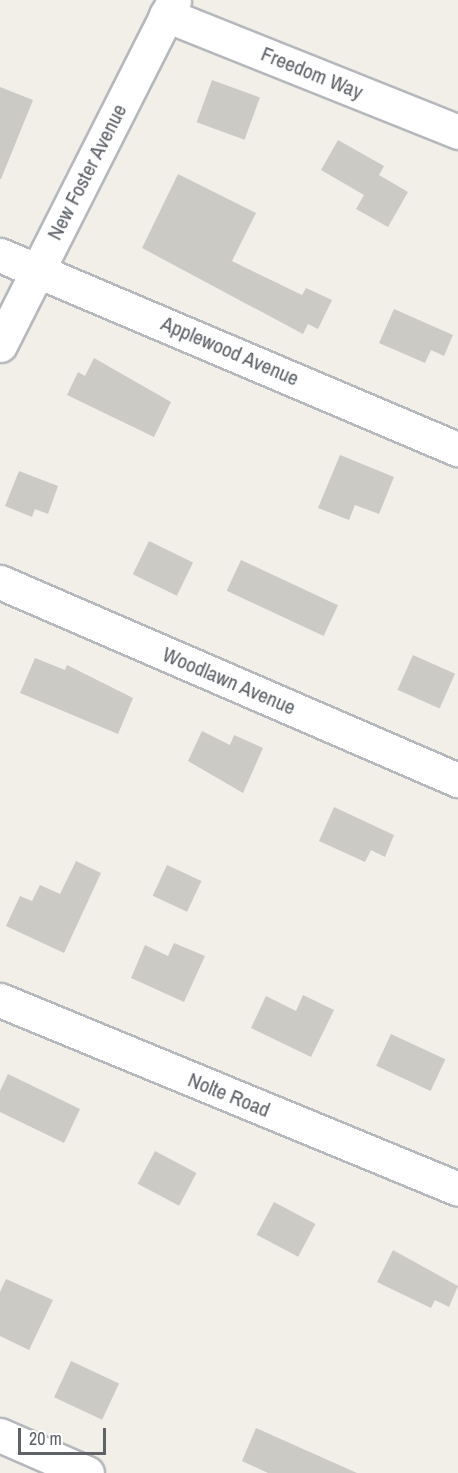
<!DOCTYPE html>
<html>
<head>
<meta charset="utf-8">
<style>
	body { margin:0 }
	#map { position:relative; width:458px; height:1473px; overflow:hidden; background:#f1efe8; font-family:"Archivo Narrow",sans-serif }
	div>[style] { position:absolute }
	.building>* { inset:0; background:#cccac5; transform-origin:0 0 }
	.roads { filter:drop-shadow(2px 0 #b5b8bc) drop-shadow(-2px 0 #b5b8bc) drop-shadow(0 2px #b5b8bc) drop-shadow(0 -2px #b5b8bc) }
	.minor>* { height:33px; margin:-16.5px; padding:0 16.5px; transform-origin:16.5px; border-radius:16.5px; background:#fff }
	span { translate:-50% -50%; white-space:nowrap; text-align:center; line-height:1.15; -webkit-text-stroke:4.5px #fff; paint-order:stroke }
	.street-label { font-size:21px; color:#5f6368 }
	.scale { position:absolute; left:18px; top:1428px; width:88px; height:27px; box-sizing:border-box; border:3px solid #5f6368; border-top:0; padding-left:8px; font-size:18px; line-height:21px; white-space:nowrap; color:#5f6368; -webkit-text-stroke:4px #fff; paint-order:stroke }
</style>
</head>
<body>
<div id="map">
	<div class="building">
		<div style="left:212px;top:80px;width:51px;height:45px;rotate:20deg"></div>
		<div style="clip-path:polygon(0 87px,33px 100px,1px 179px,0 179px)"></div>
		<div style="clip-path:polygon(338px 140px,384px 166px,379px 175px,408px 192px,388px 227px,356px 209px,364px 195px,321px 170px)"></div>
		<div style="clip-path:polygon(178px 174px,256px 213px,232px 261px,302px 295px,306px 288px,332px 300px,318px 329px,308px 324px,303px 334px,142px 248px)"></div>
		<div style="clip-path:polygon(394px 309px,453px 335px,444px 356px,431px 350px,425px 363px,379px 343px)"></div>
		<div style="clip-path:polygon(94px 358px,171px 402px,154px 437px,67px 395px,78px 372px,85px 376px)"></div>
		<div style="clip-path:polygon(340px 455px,394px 477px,379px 514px,355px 505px,349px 520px,318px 508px)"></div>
		<div style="clip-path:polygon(19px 471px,58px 486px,48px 514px,35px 509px,32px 517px,5px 506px)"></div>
		<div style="left:149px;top:541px;width:49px;height:37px;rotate:26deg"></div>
		<div style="left:241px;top:560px;width:107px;height:34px;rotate:25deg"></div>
		<div style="left:413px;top:655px;width:46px;height:38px;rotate:24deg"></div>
		<div style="clip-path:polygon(35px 658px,65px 670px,67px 665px,133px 698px,118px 734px,20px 693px)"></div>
		<div style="clip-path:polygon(202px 731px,230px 745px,234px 735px,263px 748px,243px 793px,188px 761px)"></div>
		<div style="clip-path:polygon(334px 807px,394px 835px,385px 857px,371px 850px,365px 862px,319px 841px)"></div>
		<div style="clip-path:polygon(76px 861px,101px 873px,64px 953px,6px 926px,20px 896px,32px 901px,40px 885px,60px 894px)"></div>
		<div style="left:167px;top:865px;width:38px;height:34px;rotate:25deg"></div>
		<div style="clip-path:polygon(174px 943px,205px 956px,184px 1002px,131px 978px,145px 945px,168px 956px)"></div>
		<div style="clip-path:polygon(303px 995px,334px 1010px,311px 1057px,251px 1028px,266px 996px,296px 1011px)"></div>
		<div style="left:391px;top:1034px;width:60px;height:35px;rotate:25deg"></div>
		<div style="clip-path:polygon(8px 1074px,80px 1109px,64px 1143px,0 1112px,0 1091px)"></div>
		<div style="left:155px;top:1151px;width:47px;height:37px;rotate:28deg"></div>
		<div style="left:274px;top:1202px;width:47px;height:37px;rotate:28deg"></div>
		<div style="clip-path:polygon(393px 1250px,458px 1286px,449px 1307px,435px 1300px,431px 1308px,377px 1282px)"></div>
		<div style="clip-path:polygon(6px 1279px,53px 1300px,29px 1350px,0 1336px,0 1292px)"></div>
		<div style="left:71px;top:1361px;width:53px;height:40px;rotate:25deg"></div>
		<div style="clip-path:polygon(256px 1428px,357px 1473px,268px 1473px,242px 1461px)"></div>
	</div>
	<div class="roads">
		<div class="minor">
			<div style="left:166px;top:15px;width:315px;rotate:21.8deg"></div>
			<div style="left:0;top:255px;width:497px;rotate:23deg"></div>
			<div style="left:0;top:345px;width:386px;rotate:-63.2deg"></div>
			<div style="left:0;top:582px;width:499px;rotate:23.4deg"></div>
			<div style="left:0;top:1000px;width:495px;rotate:22.4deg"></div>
			<div style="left:0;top:1435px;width:95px;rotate:23.6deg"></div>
		</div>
	</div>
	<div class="street-label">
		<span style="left:312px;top:73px;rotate:22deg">Freedom Way</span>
		<span style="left:87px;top:172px;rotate:-63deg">New Foster Avenue</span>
		<span style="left:230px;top:351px;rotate:23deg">Applewood Avenue</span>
		<span style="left:229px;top:681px;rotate:23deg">Woodlawn Avenue</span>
		<span style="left:229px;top:1095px;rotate:22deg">Nolte Road</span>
	</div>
	<div class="scale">20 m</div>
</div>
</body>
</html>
